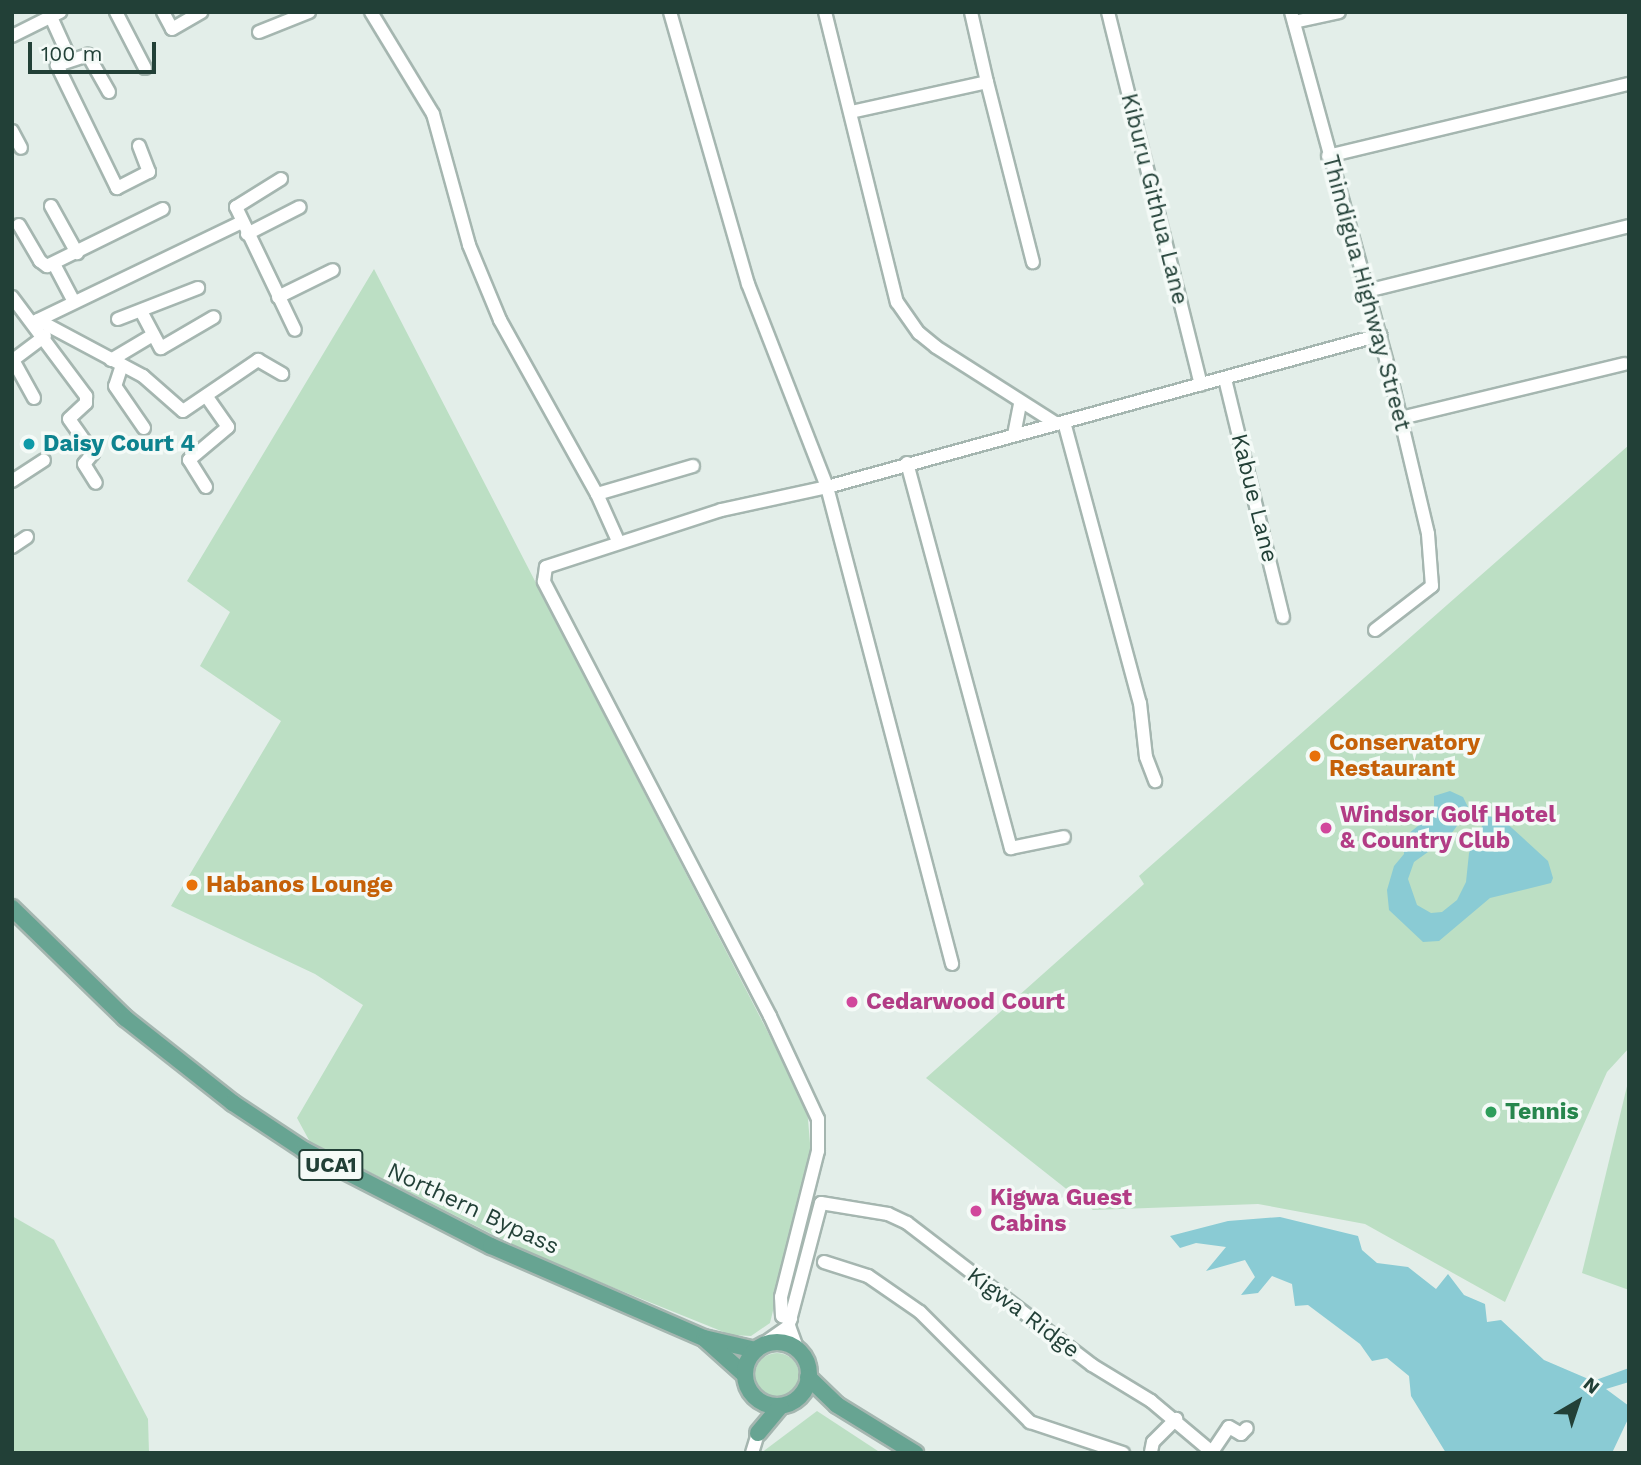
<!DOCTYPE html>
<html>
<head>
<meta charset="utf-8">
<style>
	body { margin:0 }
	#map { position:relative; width:1641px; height:1465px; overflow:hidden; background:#e3eee9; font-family:"Work Sans",sans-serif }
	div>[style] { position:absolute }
	.green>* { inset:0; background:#bcdfc4 }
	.round { border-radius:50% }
	.water>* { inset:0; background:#8acbd4 }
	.roads { filter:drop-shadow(2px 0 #a5b6b0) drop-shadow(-2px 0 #a5b6b0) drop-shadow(0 2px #a5b6b0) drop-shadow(0 -2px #a5b6b0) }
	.minor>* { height:12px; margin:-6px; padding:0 6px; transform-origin:6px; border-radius:6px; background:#fff }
	.major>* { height:16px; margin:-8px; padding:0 8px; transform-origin:8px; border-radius:8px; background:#67a492 }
	.major>.ring { margin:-8px; padding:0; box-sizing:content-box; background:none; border:16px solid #67a492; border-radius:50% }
	.dots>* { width:19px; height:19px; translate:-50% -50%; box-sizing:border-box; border:4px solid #f4faf7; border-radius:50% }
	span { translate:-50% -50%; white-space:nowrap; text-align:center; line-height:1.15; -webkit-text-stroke:7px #f4faf7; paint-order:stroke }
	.shield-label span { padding:2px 5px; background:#f4faf7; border:2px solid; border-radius:5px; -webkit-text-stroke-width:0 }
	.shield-label { font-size:21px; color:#224037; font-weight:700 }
	.street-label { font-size:23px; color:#224037 }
	.culture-label { font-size:23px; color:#0d838f; font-weight:700 }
	.left { translate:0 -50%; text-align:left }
	.food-label { font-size:23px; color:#c56008; font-weight:700 }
	.hotel-label { font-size:23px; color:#b23c85; font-weight:700 }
	.leisure-label { font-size:23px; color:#27864d; font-weight:700 }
	.frame { position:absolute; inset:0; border:14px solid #224037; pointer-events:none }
	.north { position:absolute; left:1543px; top:1367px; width:70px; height:70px; -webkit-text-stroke:5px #f4faf7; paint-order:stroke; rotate:39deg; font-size:19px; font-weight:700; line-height:28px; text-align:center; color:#224037 }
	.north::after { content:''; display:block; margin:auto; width:24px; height:32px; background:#224037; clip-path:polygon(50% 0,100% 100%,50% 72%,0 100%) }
	.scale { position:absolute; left:28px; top:42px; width:128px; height:32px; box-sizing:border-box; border:4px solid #224037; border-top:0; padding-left:9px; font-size:21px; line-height:24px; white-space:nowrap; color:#224037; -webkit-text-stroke:5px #f4faf7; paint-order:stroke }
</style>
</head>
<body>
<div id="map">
	<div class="green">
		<div style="clip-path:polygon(374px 269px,807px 1108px,811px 1155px,770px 1323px,751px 1336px,731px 1335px,535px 1256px,310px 1142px,297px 1118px,363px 1005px,315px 974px,171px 906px,281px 721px,200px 666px,230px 612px,187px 581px)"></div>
		<div style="clip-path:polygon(1629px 445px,1629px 1048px,1607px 1072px,1505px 1302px,1365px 1224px,1258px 1204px,1093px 1210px,926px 1078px,1144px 884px,1139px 876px)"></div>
		<div style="clip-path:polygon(1629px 1078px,1629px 1290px,1582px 1273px)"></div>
		<div style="clip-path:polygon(12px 1216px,54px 1240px,148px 1419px,149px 1453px,12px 1453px)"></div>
		<div class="round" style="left:755px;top:1353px;width:44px;height:44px"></div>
		<div style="clip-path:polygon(817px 1411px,881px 1453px,761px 1453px)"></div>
	</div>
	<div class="water">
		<div style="clip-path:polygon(1450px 791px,1463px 797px,1469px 809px,1449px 837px,1414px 862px,1408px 879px,1417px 905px,1431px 913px,1442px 912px,1457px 900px,1466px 882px,1469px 853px,1487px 816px,1501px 818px,1548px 861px,1553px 878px,1551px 883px,1490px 898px,1439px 941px,1423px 942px,1389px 910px,1387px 890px,1394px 866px,1404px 854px,1403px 838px,1434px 813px,1434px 796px)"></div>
		<div style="clip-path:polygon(1280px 1217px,1358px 1236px,1362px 1250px,1377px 1263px,1408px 1267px,1436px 1289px,1448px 1274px,1464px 1295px,1485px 1304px,1487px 1322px,1501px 1320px,1544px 1360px,1593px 1381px,1629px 1368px,1629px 1382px,1606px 1389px,1629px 1406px,1629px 1417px,1612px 1453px,1446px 1453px,1411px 1396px,1409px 1376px,1387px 1358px,1372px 1361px,1360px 1344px,1308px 1305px,1295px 1306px,1292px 1284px,1272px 1276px,1258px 1293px,1241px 1295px,1255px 1277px,1245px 1260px,1206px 1271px,1226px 1247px,1196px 1243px,1180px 1248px,1170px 1236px,1228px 1221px)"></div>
	</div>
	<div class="roads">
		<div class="minor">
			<div style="left:116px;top:12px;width:63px;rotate:62.6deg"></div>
			<div style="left:163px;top:12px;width:19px;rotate:62deg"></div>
			<div style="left:172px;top:29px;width:34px;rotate:-30deg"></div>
			<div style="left:371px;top:12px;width:119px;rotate:58.7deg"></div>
			<div style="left:433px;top:114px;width:136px;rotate:74.6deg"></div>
			<div style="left:469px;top:245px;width:81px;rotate:67.5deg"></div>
			<div style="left:500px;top:320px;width:199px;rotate:60.9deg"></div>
			<div style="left:597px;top:494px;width:51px;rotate:65.9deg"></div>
			<div style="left:670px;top:12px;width:283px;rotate:74deg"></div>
			<div style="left:748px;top:284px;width:218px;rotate:68.7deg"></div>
			<div style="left:827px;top:487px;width:493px;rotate:75.3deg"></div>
			<div style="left:825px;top:12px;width:299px;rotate:76.1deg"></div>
			<div style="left:897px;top:302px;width:38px;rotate:55deg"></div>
			<div style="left:919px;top:333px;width:22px;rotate:39deg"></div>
			<div style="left:936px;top:347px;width:143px;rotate:32.5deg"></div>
			<div style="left:1108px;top:12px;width:384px;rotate:76deg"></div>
			<div style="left:1291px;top:12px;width:375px;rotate:74.7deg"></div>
			<div style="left:1390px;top:374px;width:164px;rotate:76.6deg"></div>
			<div style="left:1428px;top:534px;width:52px;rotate:85.6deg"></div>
			<div style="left:1432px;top:586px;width:72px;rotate:142.3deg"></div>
			<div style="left:51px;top:17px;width:46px;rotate:65.7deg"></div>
			<div style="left:1294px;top:22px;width:46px;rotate:-12.5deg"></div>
			<div style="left:259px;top:32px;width:54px;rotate:-21.8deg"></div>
			<div style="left:12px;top:36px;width:54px;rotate:-26.6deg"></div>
			<div style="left:987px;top:82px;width:186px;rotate:75.7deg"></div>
			<div style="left:109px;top:92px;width:43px;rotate:-119.6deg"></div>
			<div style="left:88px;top:55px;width:33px;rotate:162deg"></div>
			<div style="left:57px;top:65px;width:137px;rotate:64deg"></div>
			<div style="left:117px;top:188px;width:36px;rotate:-27deg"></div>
			<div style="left:149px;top:172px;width:28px;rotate:-111deg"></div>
			<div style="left:851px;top:112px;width:139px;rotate:-12.4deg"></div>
			<div style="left:987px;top:82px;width:72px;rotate:-102.9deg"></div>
			<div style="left:12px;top:131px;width:19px;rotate:62deg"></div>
			<div style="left:1328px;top:156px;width:309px;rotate:-13.5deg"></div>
			<div style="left:281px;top:179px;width:53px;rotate:148.1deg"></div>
			<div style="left:236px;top:207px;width:136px;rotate:64.4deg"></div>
			<div style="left:51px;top:206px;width:54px;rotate:61deg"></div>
			<div style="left:19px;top:225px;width:42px;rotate:59.7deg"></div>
			<div style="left:40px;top:261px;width:9px;rotate:36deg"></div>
			<div style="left:47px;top:266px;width:129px;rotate:-26.2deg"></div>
			<div style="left:247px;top:234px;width:59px;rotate:-27deg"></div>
			<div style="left:54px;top:264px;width:43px;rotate:62.2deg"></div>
			<div style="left:1367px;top:291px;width:270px;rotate:-13.9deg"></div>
			<div style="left:12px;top:297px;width:124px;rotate:53.2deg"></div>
			<div style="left:86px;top:396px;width:7px;rotate:90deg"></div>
			<div style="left:86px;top:403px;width:23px;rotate:137deg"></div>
			<div style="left:69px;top:419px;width:42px;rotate:54.8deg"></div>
			<div style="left:93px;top:453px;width:14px;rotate:129deg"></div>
			<div style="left:84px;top:464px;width:22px;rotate:58deg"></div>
			<div style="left:278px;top:297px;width:61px;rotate:-26.1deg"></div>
			<div style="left:142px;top:313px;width:40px;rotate:62deg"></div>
			<div style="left:161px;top:348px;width:61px;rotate:-30.3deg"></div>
			<div style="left:118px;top:319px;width:86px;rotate:-21.2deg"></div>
			<div style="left:38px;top:320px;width:119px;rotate:28.1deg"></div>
			<div style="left:143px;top:376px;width:53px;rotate:41.2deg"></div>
			<div style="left:183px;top:411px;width:91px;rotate:-34.2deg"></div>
			<div style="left:258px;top:360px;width:28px;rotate:30deg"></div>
			<div style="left:34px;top:322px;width:231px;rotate:-25.7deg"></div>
			<div style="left:111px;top:360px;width:49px;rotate:-30.8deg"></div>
			<div style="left:122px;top:365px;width:22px;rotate:108deg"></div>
			<div style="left:115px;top:386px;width:51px;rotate:55.4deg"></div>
			<div style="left:1225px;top:379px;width:245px;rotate:76.3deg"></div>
			<div style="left:34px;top:398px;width:43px;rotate:-118.9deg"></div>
			<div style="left:13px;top:360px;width:40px;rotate:-37deg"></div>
			<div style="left:1401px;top:418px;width:230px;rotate:-13.6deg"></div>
			<div style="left:1064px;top:422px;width:291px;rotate:74.9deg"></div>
			<div style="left:1140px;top:703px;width:54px;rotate:83.7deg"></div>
			<div style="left:1146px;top:757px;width:26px;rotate:69deg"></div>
			<div style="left:1014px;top:435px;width:32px;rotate:-79deg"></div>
			<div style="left:907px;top:463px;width:399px;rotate:74.9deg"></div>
			<div style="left:1011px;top:848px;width:54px;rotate:-11.7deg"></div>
			<div style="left:12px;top:481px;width:38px;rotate:-33deg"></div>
			<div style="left:206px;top:487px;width:32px;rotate:-122deg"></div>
			<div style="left:189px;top:460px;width:51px;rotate:-40.2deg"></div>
			<div style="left:228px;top:427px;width:37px;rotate:-125deg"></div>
			<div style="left:597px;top:494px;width:100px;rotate:-16.3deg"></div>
			<div style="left:12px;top:547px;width:18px;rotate:-34deg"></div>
			<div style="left:824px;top:1262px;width:46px;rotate:17.7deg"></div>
			<div style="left:868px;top:1276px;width:63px;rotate:34.7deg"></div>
			<div style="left:920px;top:1312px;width:156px;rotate:45deg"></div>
			<div style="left:1030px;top:1422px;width:98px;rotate:18.4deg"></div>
			<div style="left:791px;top:1319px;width:9px;rotate:-162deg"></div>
			<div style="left:782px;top:1316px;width:19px;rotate:-93deg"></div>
			<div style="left:781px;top:1297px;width:151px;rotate:-75.8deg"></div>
			<div style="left:818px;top:1151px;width:32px;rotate:-90deg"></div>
			<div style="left:818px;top:1119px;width:114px;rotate:-115deg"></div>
			<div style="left:770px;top:1016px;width:490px;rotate:-117.5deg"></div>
			<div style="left:544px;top:581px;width:14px;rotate:-82deg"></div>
			<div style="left:546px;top:567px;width:184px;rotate:-18deg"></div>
			<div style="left:721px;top:510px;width:108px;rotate:-12.2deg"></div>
			<div style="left:827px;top:487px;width:574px;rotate:-15.37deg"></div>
			<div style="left:789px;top:1324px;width:125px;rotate:-75.2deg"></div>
			<div style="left:821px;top:1203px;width:68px;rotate:9.3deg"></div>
			<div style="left:888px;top:1214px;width:21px;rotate:25deg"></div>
			<div style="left:907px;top:1223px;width:233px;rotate:37.5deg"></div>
			<div style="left:1092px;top:1365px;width:69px;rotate:31.4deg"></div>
			<div style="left:1151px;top:1401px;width:81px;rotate:40deg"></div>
			<div style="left:789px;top:1326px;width:27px;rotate:70deg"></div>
			<div style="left:759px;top:1347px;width:37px;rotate:-35deg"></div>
			<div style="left:1151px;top:1452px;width:10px;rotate:-79deg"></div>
			<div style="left:1153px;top:1442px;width:33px;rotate:-45deg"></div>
			<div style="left:1212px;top:1452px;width:30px;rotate:-56deg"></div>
			<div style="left:1229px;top:1427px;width:14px;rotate:30deg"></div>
			<div style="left:1241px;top:1434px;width:8px;rotate:-45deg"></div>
			<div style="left:752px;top:1453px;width:21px;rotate:-73deg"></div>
		</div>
		<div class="major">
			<div style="left:12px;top:908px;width:158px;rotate:44.2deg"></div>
			<div style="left:125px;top:1018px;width:137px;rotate:38.2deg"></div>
			<div style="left:233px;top:1103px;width:85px;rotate:33.5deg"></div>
			<div style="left:304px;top:1150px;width:210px;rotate:27.2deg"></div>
			<div style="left:491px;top:1246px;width:232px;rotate:23.4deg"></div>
			<div style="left:704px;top:1338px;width:53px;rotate:13deg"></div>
			<div style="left:706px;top:1340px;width:52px;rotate:41.9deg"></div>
			<div class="ring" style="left:745px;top:1342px;width:48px;height:48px"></div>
			<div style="left:808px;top:1377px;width:40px;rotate:44deg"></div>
			<div style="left:837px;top:1405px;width:92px;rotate:31.6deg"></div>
			<div style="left:758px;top:1433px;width:35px;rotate:-50deg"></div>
		</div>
	</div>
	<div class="dots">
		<div style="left:29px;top:444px;background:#0f9aa8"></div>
		<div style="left:1315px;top:756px;background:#e8710a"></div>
		<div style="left:1326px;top:828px;background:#d1479c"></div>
		<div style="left:192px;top:885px;background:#e8710a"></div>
		<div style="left:852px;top:1002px;background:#d1479c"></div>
		<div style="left:1491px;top:1112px;background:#2e9e5b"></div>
		<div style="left:976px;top:1211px;background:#d1479c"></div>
	</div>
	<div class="shield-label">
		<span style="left:331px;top:1165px">UCA1</span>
	</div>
	<div class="street-label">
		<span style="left:1154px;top:199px;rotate:76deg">Kiburu Githua Lane</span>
		<span style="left:1366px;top:293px;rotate:75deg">Thindigua Highway Street</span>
		<span style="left:1254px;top:498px;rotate:76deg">Kabue Lane</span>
		<span style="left:473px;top:1209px;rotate:25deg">Northern Bypass</span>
		<span style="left:1023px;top:1313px;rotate:37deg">Kigwa Ridge</span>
	</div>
	<div class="culture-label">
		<span class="left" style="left:43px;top:444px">Daisy Court 4</span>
	</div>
	<div class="food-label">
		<span class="left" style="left:1329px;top:756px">Conservatory<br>Restaurant</span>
		<span class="left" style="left:206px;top:885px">Habanos Lounge</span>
	</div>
	<div class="hotel-label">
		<span class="left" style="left:1340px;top:828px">Windsor Golf Hotel<br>&amp; Country Club</span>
		<span class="left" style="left:866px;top:1002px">Cedarwood Court</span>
		<span class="left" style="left:990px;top:1211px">Kigwa Guest<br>Cabins</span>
	</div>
	<div class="leisure-label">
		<span class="left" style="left:1505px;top:1112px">Tennis</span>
	</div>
	<div class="frame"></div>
	<div class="north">N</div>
	<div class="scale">100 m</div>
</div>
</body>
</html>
